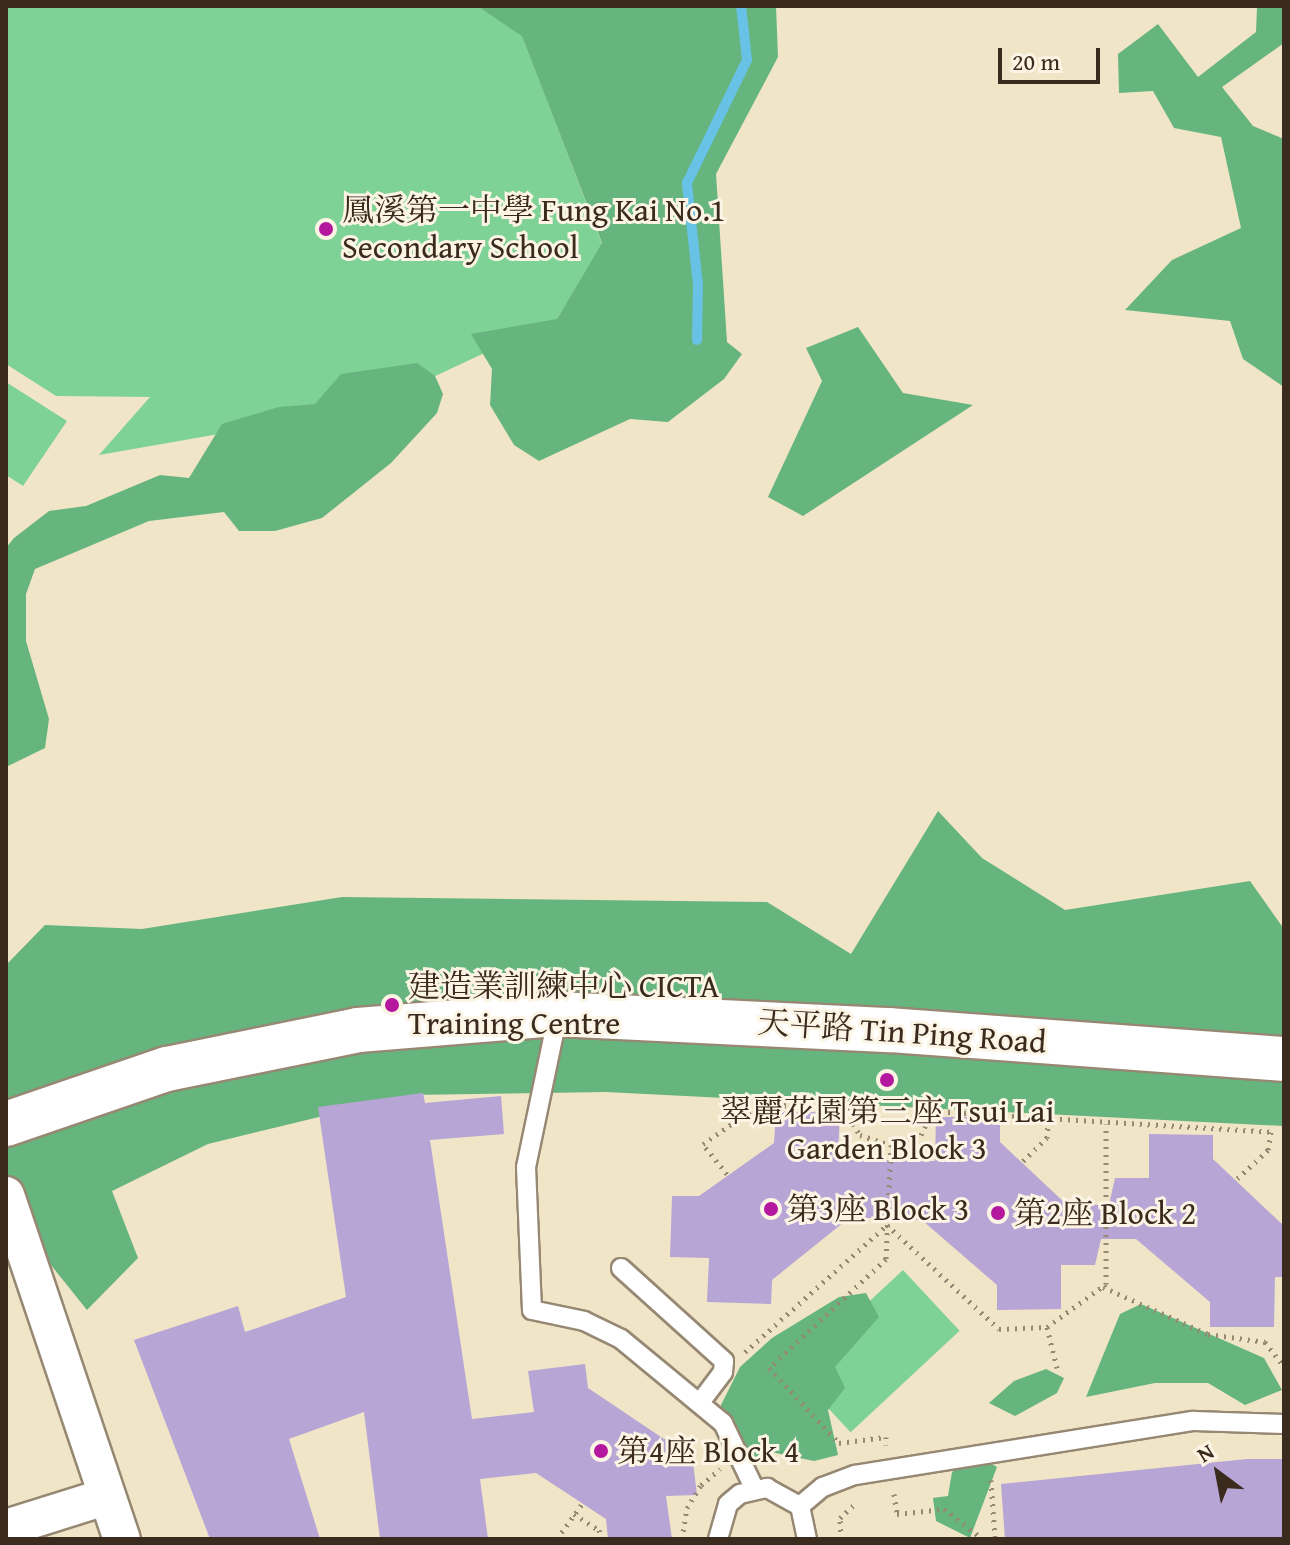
<!DOCTYPE html>
<html>
<head>
<meta charset="utf-8">
<style>
	body { margin:0 }
	#map { position:relative; width:1290px; height:1545px; overflow:hidden; background:#f1e5c8; font-family:"Gentium Book Plus","Noto Serif SC",serif }
	div>[style] { position:absolute }
	.green>* { inset:0; background:#7ed295; transform-origin:0 0 }
	.forest>* { inset:0; background:#66b47e }
	.stream>* { height:10px; margin:-5px; padding:0 5px; transform-origin:5px; border-radius:5px; background:#68c2e5 }
	.building>* { inset:0; background:#b7a5d5 }
	.path>* { height:5px; margin-top:-2.5px; transform-origin:0; background:repeating-linear-gradient(90deg,#968873 0 2px,transparent 0 8px) }
	.roads { filter:drop-shadow(2px 0 #968873) drop-shadow(-2px 0 #968873) drop-shadow(0 2px #968873) drop-shadow(0 -2px #968873) }
	.lane>* { height:18px; margin:-9px; padding:0 9px; transform-origin:9px; border-radius:9px; background:#fff }
	.street>* { height:36px; margin:-18px; padding:0 18px; transform-origin:18px; border-radius:18px; background:#fff }
	.secondary>* { height:44px; margin:-22px; padding:0 22px; transform-origin:22px; border-radius:22px; background:#fff }
	.dots>* { width:22px; height:22px; translate:-50% -50%; box-sizing:border-box; border:4px solid #fcf5e5; border-radius:50% }
	span { translate:-50% -50%; white-space:nowrap; text-align:center; line-height:1.15; -webkit-text-stroke:6px #fcf5e5; paint-order:stroke }
	.poi-label { font-size:32px; color:#3b2a1e }
	.left { translate:0 -50%; text-align:left }
	.street-label { font-size:32px; color:#3b2a1e }
	.frame { position:absolute; inset:0; border:8px solid #3b2a1e; pointer-events:none }
	.north { position:absolute; left:1178px; top:1433px; width:80px; height:80px; -webkit-text-stroke:6px #fcf5e5; paint-order:stroke; rotate:328deg; font-size:22px; font-weight:700; line-height:32px; text-align:center; color:#3b2a1e }
	.north::after { content:''; display:block; margin:auto; width:28px; height:36px; background:#3b2a1e; clip-path:polygon(50% 0,100% 100%,50% 72%,0 100%) }
	.scale { position:absolute; left:998px; top:48px; width:102px; height:36px; box-sizing:border-box; border:4px solid #3b2a1e; border-top:0; padding-left:10px; font-size:24px; line-height:28px; white-space:nowrap; color:#3b2a1e; -webkit-text-stroke:6px #fcf5e5; paint-order:stroke }
</style>
</head>
<body>
<div id="map">
	<div class="green">
		<div style="clip-path:polygon(6px 6px,477px 6px,522px 35px,602px 244px,557px 319px,367px 408px,99px 455px,150px 397px,56px 396px,6px 364px)"></div>
		<div style="clip-path:polygon(6px 382px,67px 421px,23px 486px,6px 475px)"></div>
		<div style="left:903px;top:1270px;width:83px;height:149px;rotate:47deg"></div>
	</div>
	<div class="forest">
		<div style="clip-path:polygon(477px 6px,776px 6px,778px 57px,716px 174px,727px 342px,742px 354px,724px 379px,668px 422px,630px 419px,539px 461px,514px 445px,490px 405px,492px 369px,471px 334px,557px 319px,602px 243px,522px 36px)"></div>
		<div style="clip-path:polygon(1284px 6px,1284px 43px,1222px 87px,1253px 126px,1284px 139px,1284px 387px,1243px 359px,1230px 321px,1125px 310px,1172px 260px,1241px 228px,1221px 137px,1174px 128px,1153px 91px,1119px 93px,1118px 54px,1158px 24px,1198px 77px,1256px 32px,1257px 7px)"></div>
		<div style="clip-path:polygon(858px 327px,903px 393px,973px 405px,803px 516px,768px 497px,822px 381px,806px 348px)"></div>
		<div style="clip-path:polygon(417px 363px,435px 376px,443px 394px,437px 413px,391px 463px,322px 518px,275px 531px,239px 531px,224px 512px,149px 521px,35px 569px,26px 594px,26px 641px,49px 719px,45px 748px,6px 767px,6px 548px,14px 538px,49px 511px,86px 506px,160px 475px,189px 478px,222px 424px,279px 407px,315px 404px,341px 374px)"></div>
		<div style="clip-path:polygon(938px 811px,982px 858px,1065px 910px,1250px 881px,1284px 929px,1284px 1126px,606px 1092px,410px 1095px,208px 1144px,112px 1191px,138px 1258px,87px 1310px,6px 1209px,6px 965px,45px 925px,142px 929px,342px 897px,767px 902px,851px 954px)"></div>
		<div style="clip-path:polygon(866px 1293px,879px 1317px,835px 1367px,845px 1388px,828px 1410px,838px 1455px,814px 1461px,771px 1452px,749px 1462px,719px 1409px,740px 1367px,772px 1338px,839px 1297px)"></div>
		<div style="clip-path:polygon(1141px 1304px,1264px 1358px,1282px 1390px,1245px 1405px,1208px 1383px,1155px 1383px,1086px 1397px,1120px 1314px)"></div>
		<div style="clip-path:polygon(1046px 1369px,1064px 1378px,1057px 1393px,1015px 1416px,989px 1403px,1014px 1381px)"></div>
		<div style="clip-path:polygon(977px 1456px,997px 1467px,970px 1538px,936px 1521px,933px 1498px,948px 1496px,952px 1472px)"></div>
	</div>
	<div class="stream">
		<div style="left:697px;top:340px;width:55px;rotate:-89deg"></div>
		<div style="left:698px;top:285px;width:103px;rotate:-96.2deg"></div>
		<div style="left:687px;top:183px;width:137px;rotate:-64deg"></div>
		<div style="left:747px;top:60px;width:54px;rotate:-96.3deg"></div>
	</div>
	<div class="building">
		<div style="clip-path:polygon(423px 1093px,425px 1103px,501px 1096px,504px 1134px,430px 1140px,472px 1419px,534px 1412px,528px 1371px,585px 1364px,588px 1388px,664px 1439px,690px 1438px,697px 1495px,666px 1496px,672px 1539px,608px 1539px,606px 1519px,536px 1473px,480px 1479px,488px 1539px,380px 1539px,364px 1412px,289px 1439px,320px 1539px,210px 1539px,134px 1340px,238px 1306px,245px 1332px,346px 1297px,318px 1107px)"></div>
		<div style="clip-path:polygon(776px 1111px,840px 1113px,838px 1157px,872px 1160px,935px 1161px,936px 1117px,1000px 1117px,1000px 1142px,1066px 1204px,1109px 1205px,1115px 1178px,1149px 1178px,1149px 1134px,1213px 1135px,1213px 1159px,1284px 1226px,1284px 1277px,1275px 1277px,1274px 1327px,1210px 1327px,1210px 1302px,1136px 1239px,1101px 1239px,1095px 1265px,1061px 1265px,1061px 1309px,997px 1310px,997px 1285px,923px 1221px,901px 1218px,849px 1218px,772px 1280px,771px 1304px,707px 1302px,709px 1258px,670px 1257px,672px 1196px,699px 1196px,774px 1143px)"></div>
		<div style="clip-path:polygon(1247px 1459px,1284px 1459px,1284px 1539px,1005px 1539px,1001px 1484px)"></div>
	</div>
	<div class="path">
		<div style="left:891px;top:1145px;width:32px;rotate:-18deg"></div>
		<div style="left:921px;top:1135px;width:26px;rotate:-65deg"></div>
		<div style="left:932px;top:1111px;width:340px;rotate:3.5deg"></div>
		<div style="left:1271px;top:1132px;width:18px;rotate:99deg"></div>
		<div style="left:1268px;top:1150px;width:42px;rotate:136.9deg"></div>
		<div style="left:1023px;top:1161px;width:33px;rotate:-44deg"></div>
		<div style="left:1047px;top:1138px;width:16px;rotate:-86deg"></div>
		<div style="left:727px;top:1174px;width:38px;rotate:-129deg"></div>
		<div style="left:703px;top:1144px;width:70px;rotate:-35.1deg"></div>
		<div style="left:760px;top:1104px;width:94px;rotate:3deg"></div>
		<div style="left:854px;top:1109px;width:15px;rotate:94deg"></div>
		<div style="left:853px;top:1124px;width:13px;rotate:58deg"></div>
		<div style="left:860px;top:1135px;width:33px;rotate:18deg"></div>
		<div style="left:891px;top:1145px;width:114px;rotate:92.5deg"></div>
		<div style="left:886px;top:1259px;width:160px;rotate:137deg"></div>
		<div style="left:769px;top:1368px;width:103px;rotate:47deg"></div>
		<div style="left:839px;top:1443px;width:47px;rotate:-7.3deg"></div>
		<div style="left:886px;top:1437px;width:8px;rotate:90deg"></div>
		<div style="left:1103px;top:1287px;width:115px;rotate:24.1deg"></div>
		<div style="left:1208px;top:1334px;width:58px;rotate:8deg"></div>
		<div style="left:1265px;top:1342px;width:31px;rotate:52deg"></div>
		<div style="left:745px;top:1352px;width:191px;rotate:-41.8deg"></div>
		<div style="left:887px;top:1225px;width:153px;rotate:42.9deg"></div>
		<div style="left:999px;top:1329px;width:48px;rotate:-2.4deg"></div>
		<div style="left:1057px;top:1368px;width:42px;rotate:-103.7deg"></div>
		<div style="left:1047px;top:1327px;width:73px;rotate:-36.1deg"></div>
		<div style="left:1106px;top:1284px;width:160px;rotate:-90deg"></div>
		<div style="left:991px;top:1480px;width:59px;rotate:86.1deg"></div>
		<div style="left:894px;top:1494px;width:20px;rotate:81deg"></div>
		<div style="left:897px;top:1514px;width:47px;rotate:-6.1deg"></div>
		<div style="left:944px;top:1509px;width:49px;rotate:37.6deg"></div>
		<div style="left:574px;top:1514px;width:30px;rotate:33deg"></div>
		<div style="left:599px;top:1530px;width:9px;rotate:72deg"></div>
		<div style="left:557px;top:1539px;width:43px;rotate:-54.5deg"></div>
		<div style="left:682px;top:1539px;width:31px;rotate:-81deg"></div>
		<div style="left:687px;top:1508px;width:27px;rotate:-59deg"></div>
		<div style="left:701px;top:1485px;width:25px;rotate:-40deg"></div>
		<div style="left:841px;top:1539px;width:21px;rotate:-93deg"></div>
		<div style="left:840px;top:1518px;width:21px;rotate:-43deg"></div>
	</div>
	<div class="roads">
		<div class="lane">
			<div style="left:558px;top:1014px;width:156px;rotate:101.8deg"></div>
			<div style="left:526px;top:1167px;width:143px;rotate:87.6deg"></div>
			<div style="left:532px;top:1310px;width:53px;rotate:11.9deg"></div>
			<div style="left:584px;top:1321px;width:41px;rotate:25.9deg"></div>
			<div style="left:621px;top:1339px;width:132px;rotate:39.5deg"></div>
			<div style="left:723px;top:1423px;width:72px;rotate:64.5deg"></div>
			<div style="left:621px;top:1268px;width:139px;rotate:42.1deg"></div>
			<div style="left:724px;top:1361px;width:11px;rotate:95deg"></div>
			<div style="left:723px;top:1372px;width:39px;rotate:127deg"></div>
			<div style="left:800px;top:1506px;width:30px;rotate:-40deg"></div>
			<div style="left:823px;top:1487px;width:34px;rotate:-21deg"></div>
			<div style="left:855px;top:1475px;width:343px;rotate:-9.1deg"></div>
			<div style="left:1194px;top:1421px;width:90px;rotate:1.9deg"></div>
			<div style="left:718px;top:1539px;width:36px;rotate:-74deg"></div>
			<div style="left:728px;top:1504px;width:16px;rotate:-40deg"></div>
			<div style="left:740px;top:1494px;width:28px;rotate:-13deg"></div>
			<div style="left:767px;top:1488px;width:38px;rotate:29deg"></div>
			<div style="left:800px;top:1506px;width:34px;rotate:78deg"></div>
		</div>
		<div class="street">
			<div style="left:6px;top:1195px;width:363px;rotate:71.4deg"></div>
			<div style="left:6px;top:1528px;width:104px;rotate:-17.4deg"></div>
		</div>
		<div class="secondary">
			<div style="left:6px;top:1124px;width:170px;rotate:-18.9deg"></div>
			<div style="left:167px;top:1069px;width:195px;rotate:-11.5deg"></div>
			<div style="left:358px;top:1030px;width:201px;rotate:-4.6deg"></div>
			<div style="left:558px;top:1014px;width:331px;rotate:2.8deg"></div>
			<div style="left:889px;top:1030px;width:396px;rotate:4.2deg"></div>
		</div>
	</div>
	<div class="dots">
		<div style="left:326px;top:229px;background:#b5179e"></div>
		<div style="left:392px;top:1005px;background:#b5179e"></div>
		<div style="left:887px;top:1080px;background:#b5179e"></div>
		<div style="left:771px;top:1209px;background:#b5179e"></div>
		<div style="left:998px;top:1213px;background:#b5179e"></div>
		<div style="left:601px;top:1451px;background:#b5179e"></div>
	</div>
	<div class="poi-label">
		<span class="left" style="left:342px;top:229px">鳳溪第一中學 Fung Kai No.1<br>Secondary School</span>
		<span class="left" style="left:408px;top:1005px">建造業訓練中心 CICTA<br>Training Centre</span>
		<span style="left:887px;top:1130px">翠麗花園第三座 Tsui Lai<br>Garden Block 3</span>
		<span class="left" style="left:787px;top:1209px">第3座 Block 3</span>
		<span class="left" style="left:1014px;top:1213px">第2座 Block 2</span>
		<span class="left" style="left:617px;top:1451px">第4座 Block 4</span>
	</div>
	<div class="street-label">
		<span style="left:902px;top:1032px;rotate:4deg">天平路 Tin Ping Road</span>
	</div>
	<div class="frame"></div>
	<div class="north">N</div>
	<div class="scale">20 m</div>
</div>
</body>
</html>
